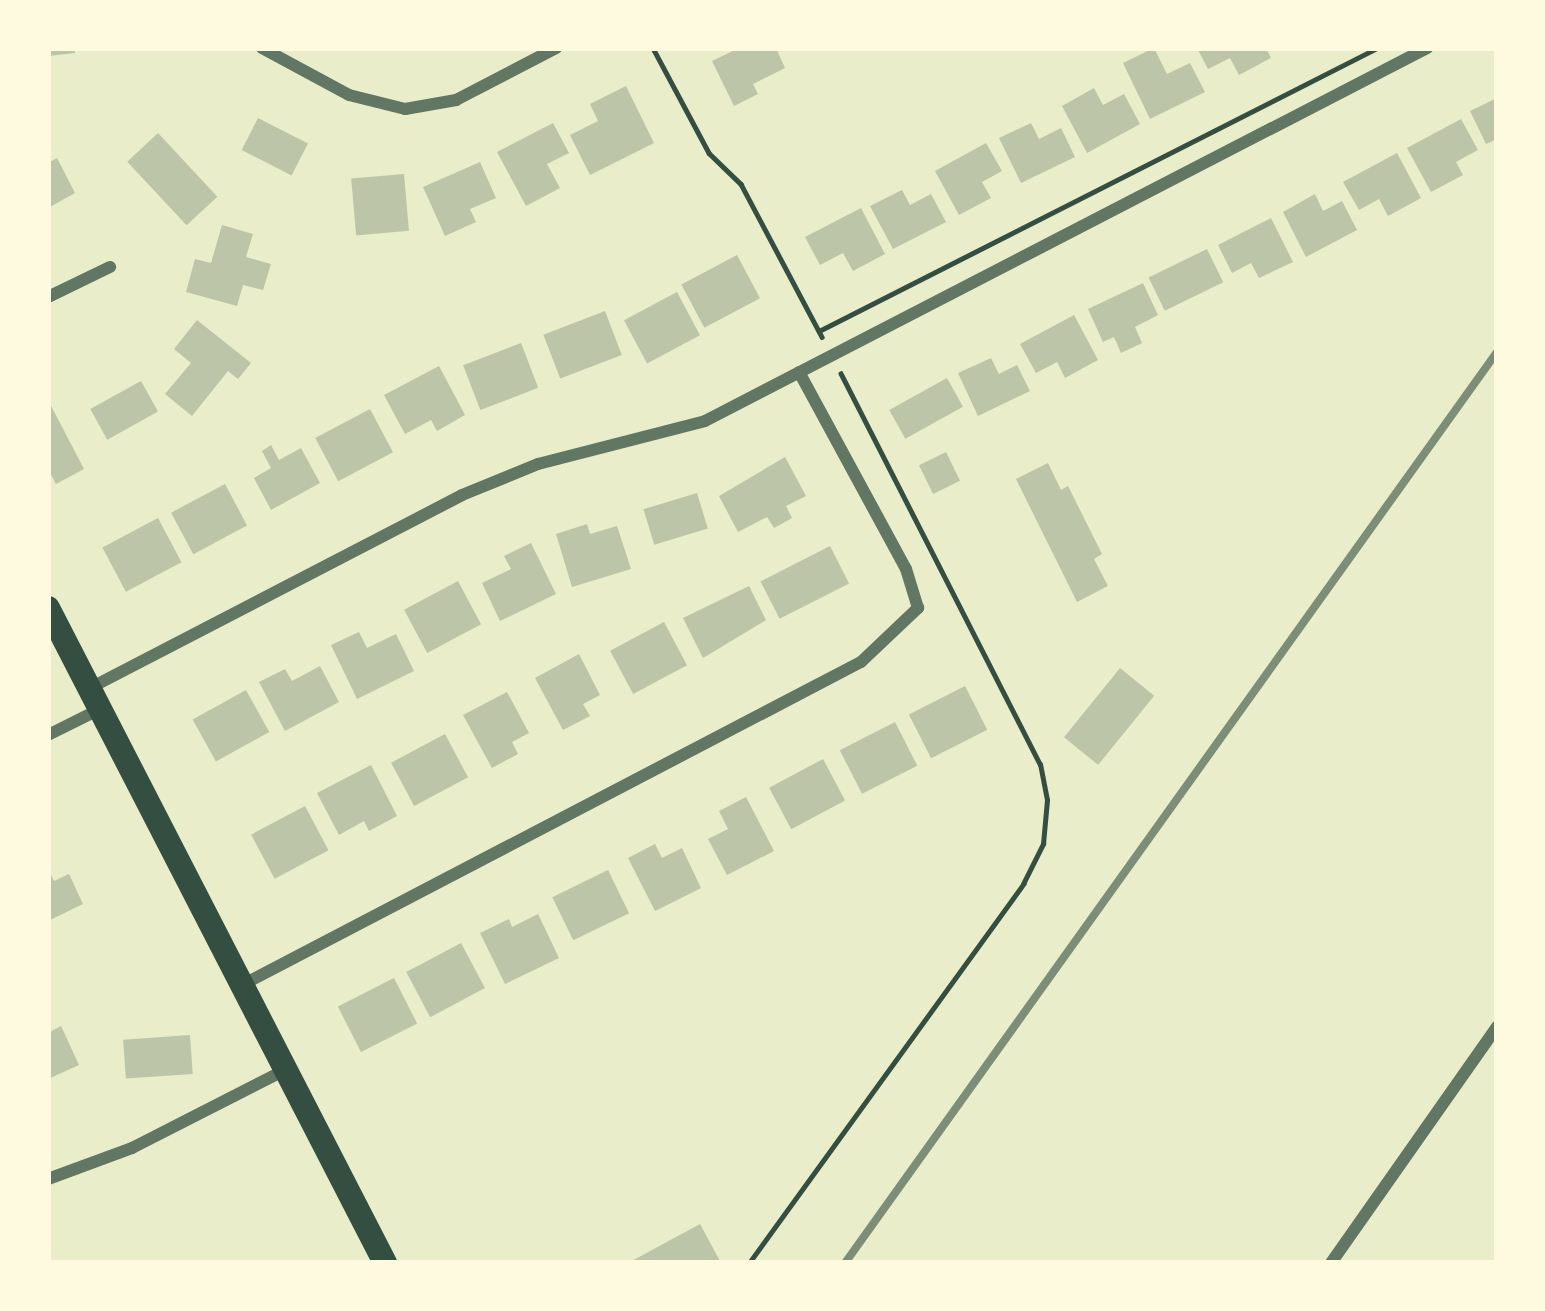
<!DOCTYPE html>
<html>
<head>
<meta charset="utf-8">
<style>
	body { margin:0 }
	#map { position:relative; width:1545px; height:1311px; overflow:hidden; background:#e9edc9; font-family:"Source Sans 3",sans-serif }
	div>[style] { position:absolute }
	.building>* { inset:0; background:#bcc5a7; transform-origin:0 0 }
	.path>* { height:4.5px; margin:-2.25px; padding:0 2.25px; transform-origin:2.25px; border-radius:2.25px; background:#344e41 }
	.minor>* { height:12px; margin:-6px; padding:0 6px; transform-origin:6px; border-radius:6px; background:#617663 }
	.secondary>* { height:24px; margin:-12px; padding:0 12px; transform-origin:12px; border-radius:12px; background:#344e41 }
	.rail>* { height:8px; margin:-4px; padding:0 4px; transform-origin:4px; border-radius:4px; background:#7c8e77 }
	span { translate:-50% -50%; white-space:nowrap; text-align:center; line-height:1.15; -webkit-text-stroke:9px #fefae0; paint-order:stroke }
	.frame { position:absolute; inset:0; border:51px solid #fefae0; pointer-events:none }
</style>
</head>
<body>
<div id="map">
	<div class="building">
		<div style="clip-path:polygon(48px 48px,75px 48px,75px 53px,48px 56px)"></div>
		<div style="clip-path:polygon(739px 48px,776px 48px,785px 68px,753px 84px,758px 94px,734px 106px,712px 61px)"></div>
		<div style="clip-path:polygon(1154px 48px,1167px 74px,1190px 63px,1205px 92px,1150px 119px,1123px 63px)"></div>
		<div style="clip-path:polygon(1197px 48px,1266px 48px,1271px 58px,1239px 75px,1230px 58px,1208px 69px)"></div>
		<div style="clip-path:polygon(626px 86px,654px 143px,590px 175px,570px 135px,598px 121px,590px 104px)"></div>
		<div style="clip-path:polygon(1094px 88px,1103px 105px,1124px 94px,1140px 124px,1087px 153px,1062px 106px)"></div>
		<div style="clip-path:polygon(1497px 98px,1497px 139px,1486px 144px,1470px 111px)"></div>
		<div style="left:258px;top:118px;width:56px;height:36px;rotate:27deg"></div>
		<div style="clip-path:polygon(1461px 119px,1478px 150px,1456px 162px,1463px 175px,1431px 192px,1407px 148px)"></div>
		<div style="clip-path:polygon(553px 123px,569px 153px,547px 164px,560px 188px,526px 206px,497px 152px)"></div>
		<div style="clip-path:polygon(1031px 123px,1039px 139px,1061px 128px,1075px 157px,1021px 183px,999px 138px)"></div>
		<div style="left:158px;top:133px;width:87px;height:42px;rotate:47deg"></div>
		<div style="clip-path:polygon(986px 143px,1002px 171px,982px 182px,991px 198px,959px 215px,935px 171px)"></div>
		<div style="clip-path:polygon(1397px 153px,1421px 198px,1388px 216px,1379px 199px,1359px 210px,1343px 182px)"></div>
		<div style="clip-path:polygon(57px 158px,75px 193px,48px 208px,48px 163px)"></div>
		<div style="clip-path:polygon(480px 162px,496px 198px,470px 209px,476px 222px,445px 236px,423px 187px)"></div>
		<div style="left:404px;top:174px;width:57px;height:53px;rotate:85deg"></div>
		<div style="clip-path:polygon(902px 190px,910px 205px,931px 194px,946px 222px,893px 249px,870px 206px)"></div>
		<div style="clip-path:polygon(1315px 194px,1323px 211px,1342px 201px,1357px 230px,1306px 257px,1283px 212px)"></div>
		<div style="clip-path:polygon(861px 208px,885px 254px,853px 271px,843px 253px,820px 265px,805px 237px)"></div>
		<div style="clip-path:polygon(1271px 218px,1293px 262px,1259px 278px,1251px 263px,1232px 273px,1218px 245px)"></div>
		<div style="clip-path:polygon(222px 225px,253px 234px,246px 257px,271px 264px,263px 290px,243px 285px,237px 306px,186px 292px,195px 259px,211px 263px)"></div>
		<div style="left:1207px;top:249px;width:37px;height:65px;rotate:64deg"></div>
		<div style="left:737px;top:255px;width:49px;height:63px;rotate:62deg"></div>
		<div style="clip-path:polygon(1143px 283px,1158px 315px,1135px 327px,1142px 343px,1121px 353px,1114px 337px,1103px 342px,1088px 309px)"></div>
		<div style="left:677px;top:292px;width:49px;height:60px;rotate:62deg"></div>
		<div style="left:605px;top:311px;width:47px;height:66px;rotate:69deg"></div>
		<div style="clip-path:polygon(1074px 315px,1098px 360px,1065px 378px,1057px 362px,1036px 373px,1020px 344px)"></div>
		<div style="clip-path:polygon(197px 320px,251px 363px,238px 379px,228px 371px,192px 416px,165px 394px,191px 363px,174px 349px)"></div>
		<div style="left:521px;top:343px;width:48px;height:62px;rotate:69deg"></div>
		<div style="clip-path:polygon(991px 358px,999px 374px,1017px 365px,1030px 391px,978px 416px,958px 373px)"></div>
		<div style="clip-path:polygon(439px 366px,465px 415px,437px 431px,431px 420px,405px 434px,384px 395px)"></div>
		<div style="left:947px;top:378px;width:33px;height:66px;rotate:61deg"></div>
		<div style="left:141px;top:381px;width:35px;height:58px;rotate:61deg"></div>
		<div style="clip-path:polygon(48px 400px,84px 469px,56px 484px,48px 469px)"></div>
		<div style="left:370px;top:409px;width:49px;height:62px;rotate:62deg"></div>
		<div style="clip-path:polygon(271px 445px,279px 460px,301px 448px,320px 483px,271px 510px,254px 478px,271px 468px,262px 451px)"></div>
		<div style="left:946px;top:452px;width:32px;height:30px;rotate:64deg"></div>
		<div style="clip-path:polygon(785px 457px,806px 496px,786px 506px,792px 518px,774px 528px,767px 517px,738px 532px,719px 496px)"></div>
		<div style="clip-path:polygon(1048px 463px,1061px 490px,1068px 486px,1102px 554px,1094px 559px,1108px 586px,1077px 602px,1016px 479px)"></div>
		<div style="left:225px;top:484px;width:47px;height:61px;rotate:62deg"></div>
		<div style="left:697px;top:493px;width:37px;height:56px;rotate:73deg"></div>
		<div style="left:158px;top:518px;width:50px;height:63px;rotate:62deg"></div>
		<div style="clip-path:polygon(587px 524px,590px 534px,617px 526px,631px 569px,572px 587px,556px 534px)"></div>
		<div style="clip-path:polygon(531px 543px,556px 594px,500px 621px,482px 583px,511px 569px,504px 556px)"></div>
		<div style="left:830px;top:546px;width:42px;height:78px;rotate:63deg"></div>
		<div style="left:458px;top:581px;width:49px;height:61px;rotate:62deg"></div>
		<div style="clip-path:polygon(749px 586px,766px 620px,703px 658px,683px 618px)"></div>
		<div style="left:664px;top:622px;width:49px;height:61px;rotate:62deg"></div>
		<div style="clip-path:polygon(359px 632px,367px 648px,396px 634px,414px 671px,357px 699px,331px 645px)"></div>
		<div style="clip-path:polygon(579px 654px,600px 695px,583px 704px,590px 716px,563px 730px,535px 678px)"></div>
		<div style="clip-path:polygon(320px 666px,339px 702px,285px 731px,259px 682px,285px 669px,292px 681px)"></div>
		<div style="left:1120px;top:668px;width:44px;height:89px;rotate:39deg"></div>
		<div style="left:965px;top:686px;width:49px;height:63px;rotate:63deg"></div>
		<div style="left:246px;top:690px;width:48px;height:61px;rotate:61deg"></div>
		<div style="clip-path:polygon(507px 692px,529px 733px,512px 742px,518px 754px,492px 768px,463px 715px)"></div>
		<div style="left:895px;top:722px;width:49px;height:62px;rotate:63deg"></div>
		<div style="left:445px;top:734px;width:49px;height:61px;rotate:62deg"></div>
		<div style="left:823px;top:759px;width:47px;height:61px;rotate:62deg"></div>
		<div style="clip-path:polygon(371px 765px,397px 816px,369px 831px,364px 821px,339px 835px,317px 793px)"></div>
		<div style="clip-path:polygon(746px 797px,774px 851px,727px 875px,708px 839px,728px 829px,719px 811px)"></div>
		<div style="left:305px;top:806px;width:50px;height:61px;rotate:62deg"></div>
		<div style="clip-path:polygon(655px 844px,662px 858px,682px 848px,701px 888px,655px 911px,628px 858px)"></div>
		<div style="clip-path:polygon(48px 869px,54px 881px,69px 874px,83px 904px,48px 921px)"></div>
		<div style="left:608px;top:870px;width:48px;height:62px;rotate:64deg"></div>
		<div style="clip-path:polygon(538px 914px,559px 958px,505px 984px,480px 933px,509px 919px,512px 927px)"></div>
		<div style="left:461px;top:943px;width:51px;height:62px;rotate:62deg"></div>
		<div style="left:394px;top:978px;width:51px;height:63px;rotate:63deg"></div>
		<div style="clip-path:polygon(61px 1026px,79px 1065px,48px 1079px,48px 1033px)"></div>
		<div style="left:190px;top:1035px;width:39px;height:67px;rotate:86deg"></div>
		<div style="clip-path:polygon(700px 1224px,721px 1263px,628px 1263px)"></div>
	</div>
	<div class="path">
		<div style="left:653px;top:48px;width:119px;rotate:61.9deg"></div>
		<div style="left:709px;top:153px;width:45px;rotate:44.1deg"></div>
		<div style="left:741px;top:184px;width:173px;rotate:62.1deg"></div>
		<div style="left:819px;top:331px;width:626px;rotate:-26.89deg"></div>
		<div style="left:749px;top:1263px;width:468px;rotate:-54.1deg"></div>
		<div style="left:1023px;top:884px;width:45px;rotate:-63.4deg"></div>
		<div style="left:1043px;top:844px;width:44px;rotate:-84.8deg"></div>
		<div style="left:1047px;top:800px;width:36px;rotate:-101deg"></div>
		<div style="left:1040px;top:765px;width:439px;rotate:-117deg"></div>
	</div>
	<div class="minor">
		<div style="left:262px;top:48px;width:99px;rotate:28.4deg"></div>
		<div style="left:349px;top:95px;width:58px;rotate:14deg"></div>
		<div style="left:405px;top:109px;width:52px;rotate:-10deg"></div>
		<div style="left:456px;top:100px;width:113px;rotate:-27.5deg"></div>
		<div style="left:48px;top:297px;width:69px;rotate:-25.8deg"></div>
		<div style="left:90px;top:688px;width:419px;rotate:-27.4deg"></div>
		<div style="left:462px;top:495px;width:82px;rotate:-22.2deg"></div>
		<div style="left:538px;top:464px;width:172px;rotate:-14.4deg"></div>
		<div style="left:705px;top:421px;width:813px;rotate:-27.32deg"></div>
		<div style="left:48px;top:735px;width:58px;rotate:-26.6deg"></div>
		<div style="left:242px;top:985px;width:698px;rotate:-27.56deg"></div>
		<div style="left:861px;top:662px;width:79px;rotate:-43.5deg"></div>
		<div style="left:918px;top:608px;width:41px;rotate:-107.1deg"></div>
		<div style="left:906px;top:569px;width:224px;rotate:-118.5deg"></div>
		<div style="left:48px;top:1179px;width:90px;rotate:-20.3deg"></div>
		<div style="left:132px;top:1148px;width:172px;rotate:-27deg"></div>
		<div style="left:1331px;top:1263px;width:289px;rotate:-54.9deg"></div>
	</div>
	<div class="secondary">
		<div style="left:48px;top:608px;width:737px;rotate:62.77deg"></div>
	</div>
	<div class="rail">
		<div style="left:845px;top:1263px;width:1120px;rotate:-54.41deg"></div>
	</div>
	<div class="frame"></div>
</div>
</body>
</html>
